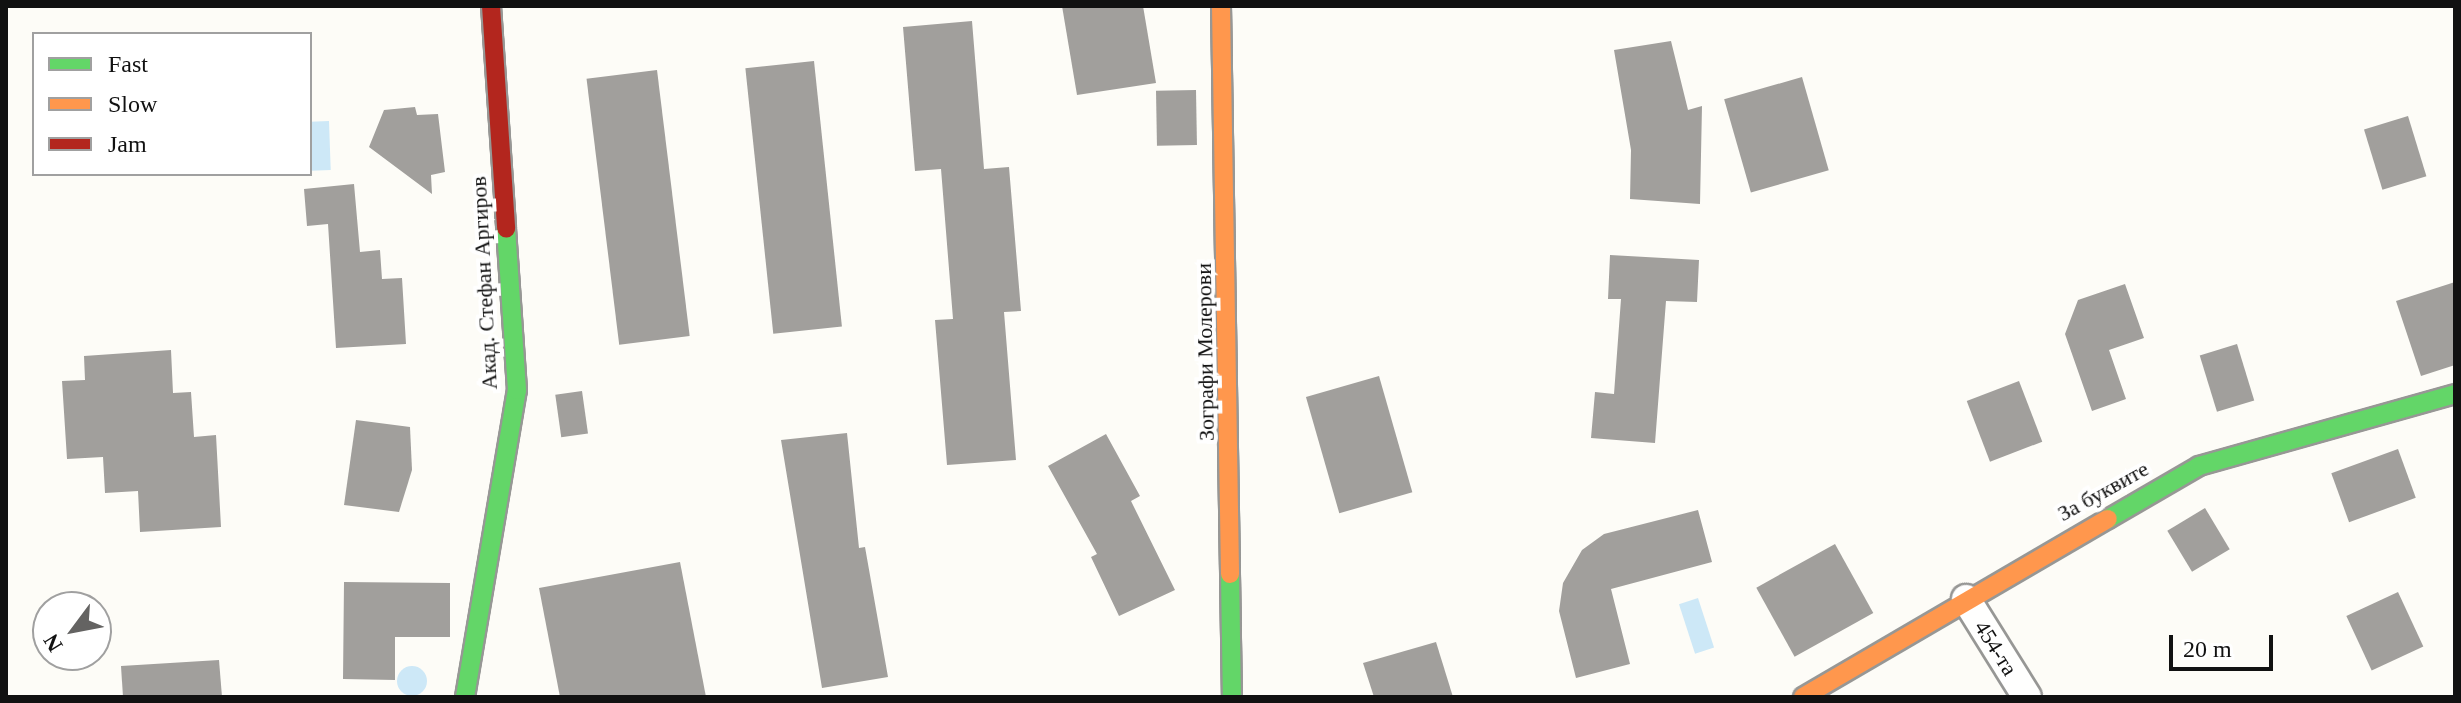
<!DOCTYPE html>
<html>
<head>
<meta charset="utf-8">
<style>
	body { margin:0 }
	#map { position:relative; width:2461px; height:703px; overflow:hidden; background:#fdfcf7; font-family:"Times New Roman",serif }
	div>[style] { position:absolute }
	.water>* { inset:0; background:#cde8f7; transform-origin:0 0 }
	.round { border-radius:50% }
	.building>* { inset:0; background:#a19f9c; transform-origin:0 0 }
	.roads { filter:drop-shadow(2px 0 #979795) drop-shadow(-2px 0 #979795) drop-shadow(0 2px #979795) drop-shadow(0 -2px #979795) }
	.street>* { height:28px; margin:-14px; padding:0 14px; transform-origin:14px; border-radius:14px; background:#fffffe }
	.fast>* { height:18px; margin:-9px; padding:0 9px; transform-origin:9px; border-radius:9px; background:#63d668 }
	.slow>* { height:18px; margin:-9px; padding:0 9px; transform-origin:9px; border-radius:9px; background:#ff974d }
	.jam>* { height:18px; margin:-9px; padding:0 9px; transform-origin:9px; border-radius:9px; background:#b3261e }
	span { translate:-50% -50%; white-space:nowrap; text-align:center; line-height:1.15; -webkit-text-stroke:8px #fff; paint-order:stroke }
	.street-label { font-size:22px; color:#111 }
	.frame { position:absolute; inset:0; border:8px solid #111; pointer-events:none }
	.legend { position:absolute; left:32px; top:32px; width:280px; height:144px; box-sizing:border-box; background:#fff; border:2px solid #a0a0a0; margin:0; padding:10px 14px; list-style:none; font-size:24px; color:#111 }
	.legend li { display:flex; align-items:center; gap:16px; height:40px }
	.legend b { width:40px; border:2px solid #a0a0a0 }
	.north { position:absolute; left:32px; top:591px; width:80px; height:80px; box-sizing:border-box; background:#fff; border:2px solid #a0a0a0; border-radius:50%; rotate:238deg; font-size:22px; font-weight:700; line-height:32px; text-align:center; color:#111 }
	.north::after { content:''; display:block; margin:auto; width:28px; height:36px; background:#646362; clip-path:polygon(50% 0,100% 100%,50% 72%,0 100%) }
	.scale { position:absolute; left:2169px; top:635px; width:104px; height:36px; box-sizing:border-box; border:4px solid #111; border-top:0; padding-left:10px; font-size:24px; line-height:28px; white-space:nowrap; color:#111; -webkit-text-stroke:6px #fff; paint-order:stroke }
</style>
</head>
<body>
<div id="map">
	<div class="water">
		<div style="left:329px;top:121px;width:49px;height:19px;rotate:88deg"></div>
		<div style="left:1698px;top:598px;width:52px;height:20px;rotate:72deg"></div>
		<div class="round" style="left:397px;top:666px;width:30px;height:30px"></div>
	</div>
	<div class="building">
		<div style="clip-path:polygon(1062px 6px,1143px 6px,1156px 83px,1077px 95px)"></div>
		<div style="clip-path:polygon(972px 21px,984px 169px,1009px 167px,1021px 311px,1004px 312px,1016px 460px,947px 465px,935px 320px,953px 319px,941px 169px,915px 171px,903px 27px)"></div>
		<div style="clip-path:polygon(1671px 41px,1688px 110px,1702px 106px,1700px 204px,1630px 199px,1631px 150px,1614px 50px)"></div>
		<div style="left:814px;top:61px;width:267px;height:69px;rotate:84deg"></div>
		<div style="left:657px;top:70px;width:268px;height:71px;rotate:83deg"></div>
		<div style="left:1802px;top:77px;width:97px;height:81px;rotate:74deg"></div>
		<div style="left:1196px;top:90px;width:55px;height:40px;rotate:89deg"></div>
		<div style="clip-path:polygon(415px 107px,417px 115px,438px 114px,445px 172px,431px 175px,432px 194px,369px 147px,384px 110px)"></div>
		<div style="left:2408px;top:116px;width:63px;height:46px;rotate:73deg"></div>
		<div style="clip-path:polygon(354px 184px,360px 252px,380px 250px,382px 279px,402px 278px,406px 344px,336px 348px,328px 224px,307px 226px,304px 189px)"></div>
		<div style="clip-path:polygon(1610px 255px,1699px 260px,1697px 302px,1666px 301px,1655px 443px,1591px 438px,1595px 392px,1614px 394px,1621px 299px,1608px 299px)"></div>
		<div style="clip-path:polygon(2455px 282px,2455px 365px,2421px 376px,2396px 301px)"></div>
		<div style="clip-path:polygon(2125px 284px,2144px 338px,2109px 350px,2126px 399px,2092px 411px,2065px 334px,2078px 300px)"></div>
		<div style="left:2237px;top:344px;width:59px;height:39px;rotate:73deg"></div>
		<div style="clip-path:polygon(171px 350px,173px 393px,191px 392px,194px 437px,216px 435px,221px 527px,140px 532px,138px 491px,105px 493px,103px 457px,67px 459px,62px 381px,85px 380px,84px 356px)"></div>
		<div style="left:1379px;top:376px;width:121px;height:76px;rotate:74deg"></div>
		<div style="left:2019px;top:381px;width:65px;height:56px;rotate:69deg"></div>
		<div style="left:582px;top:391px;width:43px;height:27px;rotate:82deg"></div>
		<div style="clip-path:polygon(356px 420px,410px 427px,412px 470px,399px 512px,344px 505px)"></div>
		<div style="clip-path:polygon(847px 433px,859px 548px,865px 547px,888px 677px,822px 688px,781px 440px)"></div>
		<div style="clip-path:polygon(1106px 434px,1140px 496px,1131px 501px,1175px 590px,1119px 616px,1091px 557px,1097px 554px,1048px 466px)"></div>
		<div style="left:2398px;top:449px;width:52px;height:71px;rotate:70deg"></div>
		<div style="left:2205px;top:508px;width:48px;height:44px;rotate:59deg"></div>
		<div style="clip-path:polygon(1698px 510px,1712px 562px,1611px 589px,1630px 664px,1576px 678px,1559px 611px,1563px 583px,1582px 550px,1604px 534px)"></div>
		<div style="left:1835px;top:544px;width:79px;height:90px;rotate:61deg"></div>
		<div style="clip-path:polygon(680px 562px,706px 697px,560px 697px,539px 588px)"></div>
		<div style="clip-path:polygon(344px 582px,450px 583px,450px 637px,395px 637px,395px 680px,343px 679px)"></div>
		<div style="left:2398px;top:592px;width:60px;height:57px;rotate:65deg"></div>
		<div style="clip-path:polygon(1436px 642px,1453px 697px,1374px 697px,1363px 663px)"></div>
		<div style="clip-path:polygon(219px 660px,222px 697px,123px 697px,121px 666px)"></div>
	</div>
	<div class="roads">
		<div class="street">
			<div style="left:1966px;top:599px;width:115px;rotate:58.1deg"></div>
		</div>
		<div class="fast">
			<div style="left:2108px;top:519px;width:105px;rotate:-30.2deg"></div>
			<div style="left:2199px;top:466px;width:266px;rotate:-15.7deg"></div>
			<div style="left:1230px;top:574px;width:123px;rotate:89.1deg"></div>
			<div style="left:465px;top:697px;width:311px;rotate:-80.4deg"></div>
			<div style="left:517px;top:390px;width:162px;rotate:-93.9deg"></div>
		</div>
		<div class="slow">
			<div style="left:1221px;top:6px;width:568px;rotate:89.09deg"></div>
			<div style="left:1803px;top:697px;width:353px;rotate:-30.3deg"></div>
		</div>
		<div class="jam">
			<div style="left:491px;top:6px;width:223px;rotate:86.1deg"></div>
		</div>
	</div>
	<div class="street-label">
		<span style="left:484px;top:283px;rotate:-93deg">Акад. Стефан Аргиров</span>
		<span style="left:1205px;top:352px;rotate:-91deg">Зографи Молерови</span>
		<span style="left:2103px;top:491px;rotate:-29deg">За буквите</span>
		<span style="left:1996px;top:648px;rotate:58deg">454-та</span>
	</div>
	<div class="frame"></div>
	<ul class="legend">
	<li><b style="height:10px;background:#63d668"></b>Fast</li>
	<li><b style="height:10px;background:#ff974d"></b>Slow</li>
	<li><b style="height:10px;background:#b3261e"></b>Jam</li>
	</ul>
	<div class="north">N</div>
	<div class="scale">20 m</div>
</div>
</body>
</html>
